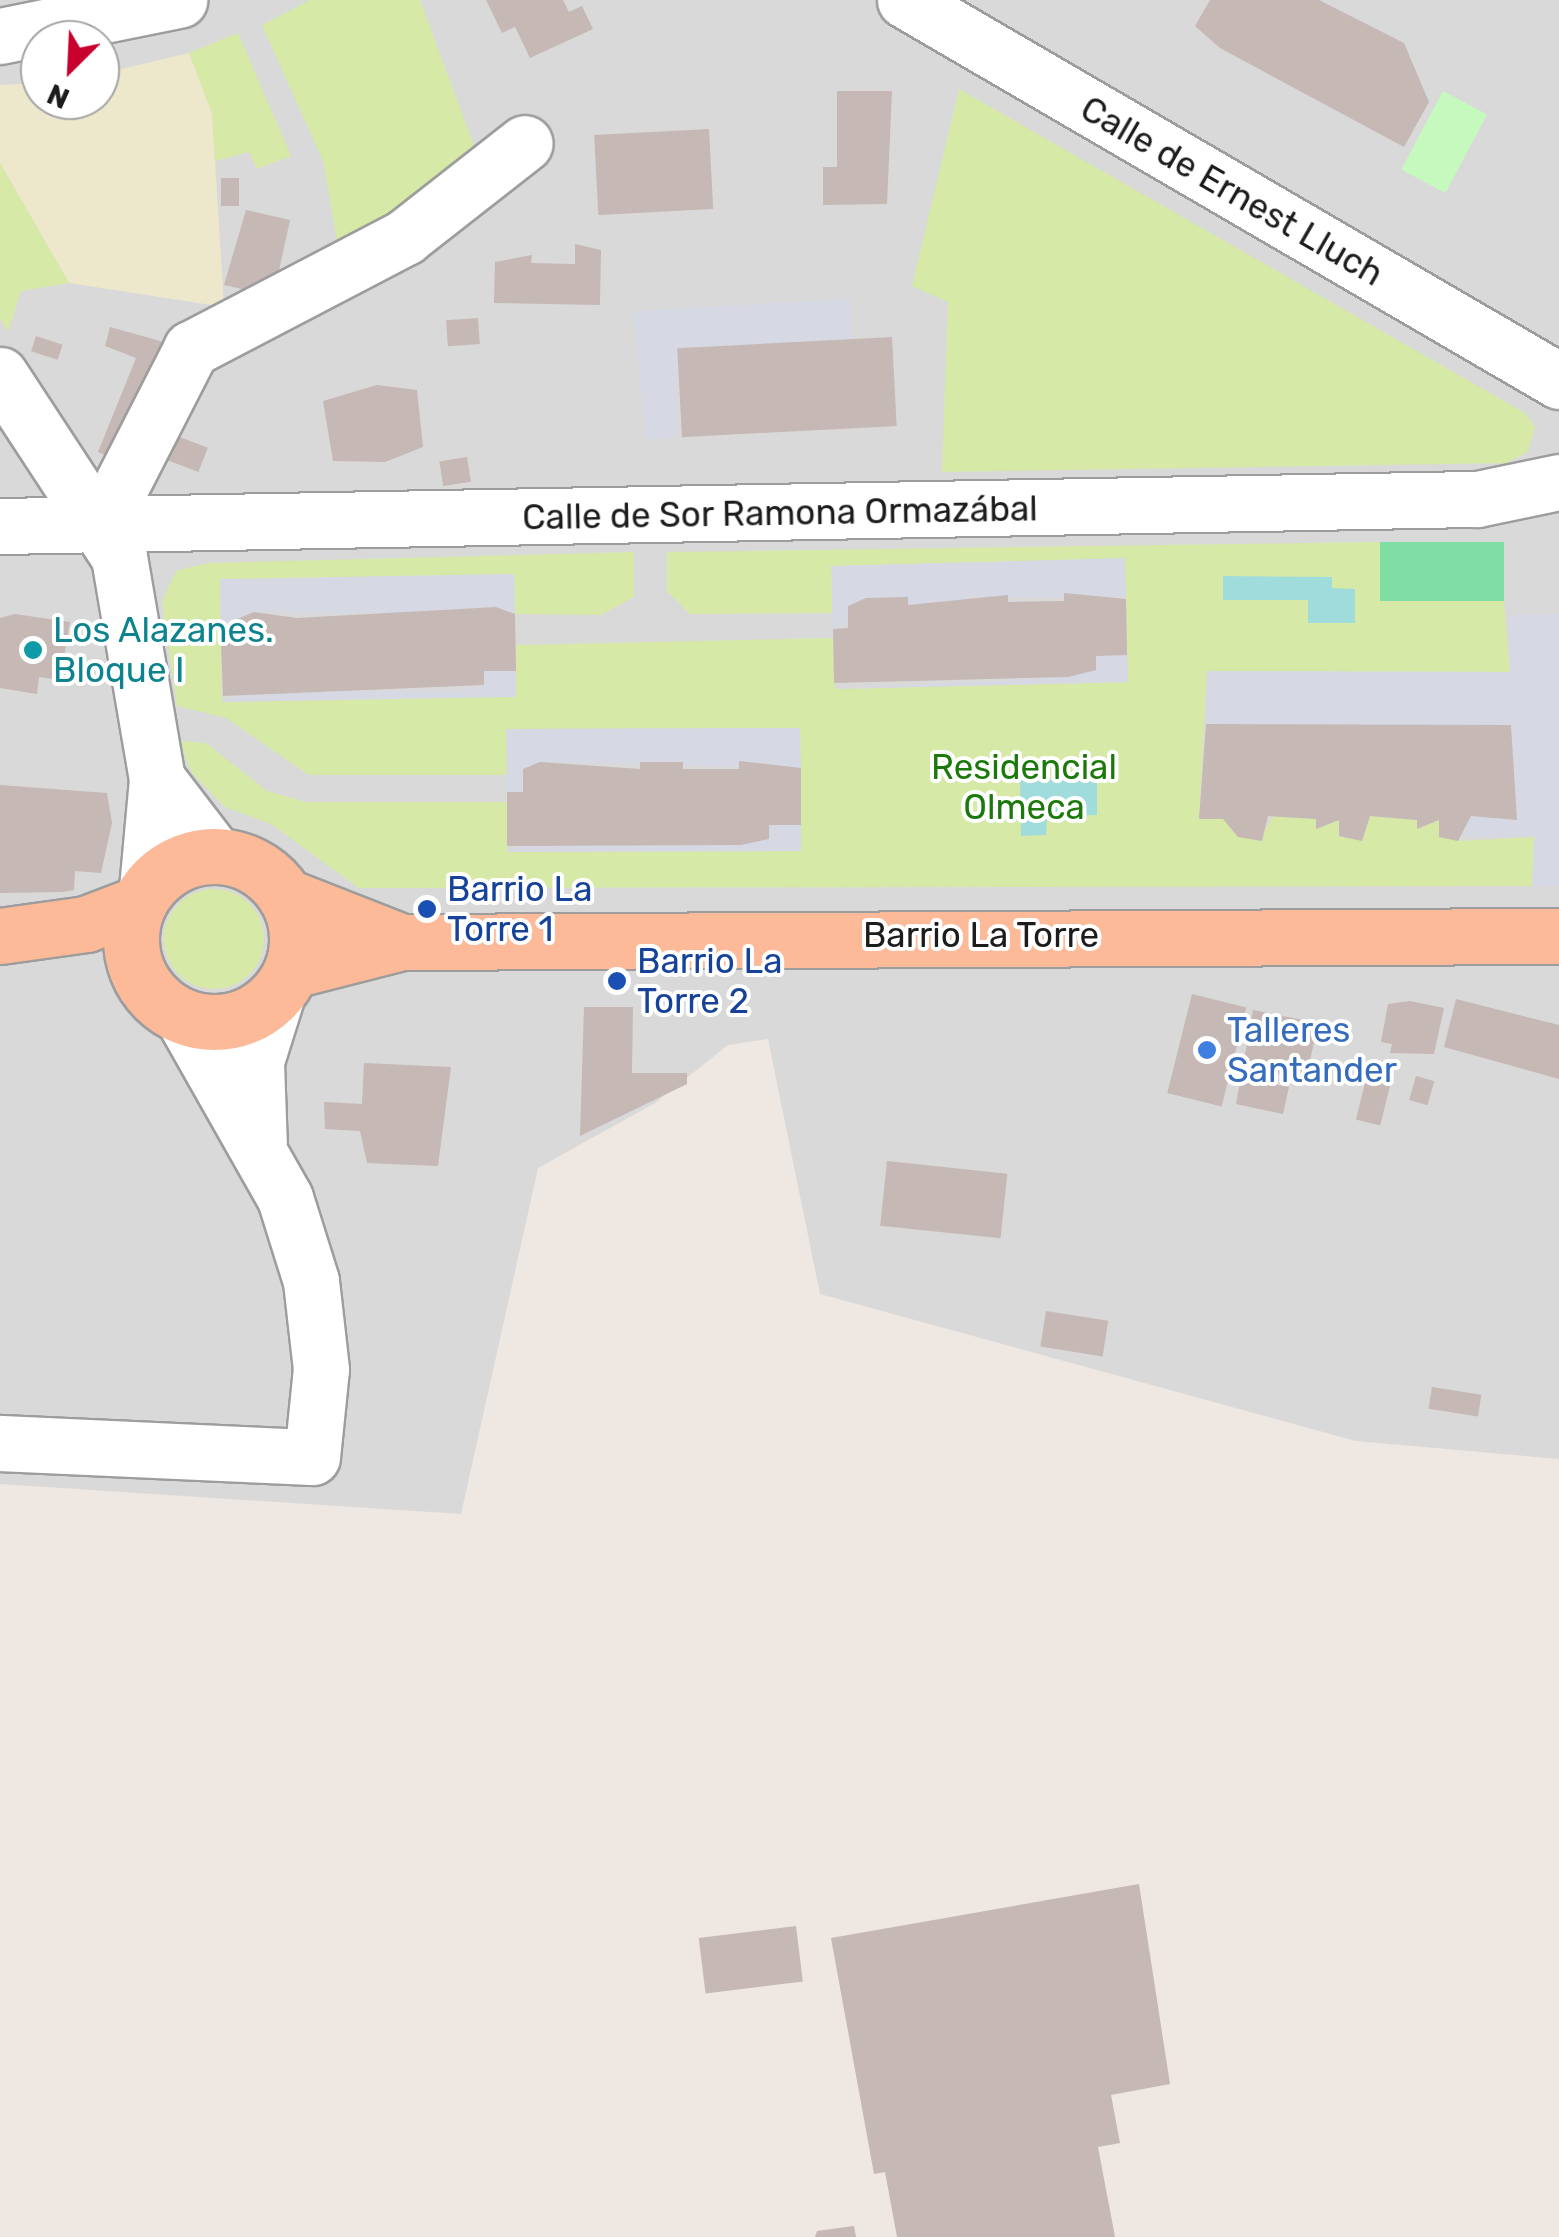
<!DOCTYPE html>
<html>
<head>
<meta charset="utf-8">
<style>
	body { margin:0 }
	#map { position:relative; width:1559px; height:2237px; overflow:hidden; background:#eee7e2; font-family:Rubik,sans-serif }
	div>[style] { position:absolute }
	.residential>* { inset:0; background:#dad9d9 }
	.farmland>* { inset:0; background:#ede8cc }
	.grass>* { inset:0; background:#d6e9a6 }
	.round { border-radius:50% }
	.park>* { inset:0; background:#c6f9bd; transform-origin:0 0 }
	.pitch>* { inset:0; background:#7edea3; transform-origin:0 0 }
	.plaza>* { inset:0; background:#d6d9e3 }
	.water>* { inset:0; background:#a1dcdc }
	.building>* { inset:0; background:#c5b8b5; transform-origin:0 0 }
	.roads { filter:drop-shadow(2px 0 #9d9d9d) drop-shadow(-2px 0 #9d9d9d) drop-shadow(0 2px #9d9d9d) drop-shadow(0 -2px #9d9d9d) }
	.minor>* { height:55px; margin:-27.5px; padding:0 27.5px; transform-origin:27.5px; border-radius:27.5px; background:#fff }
	.major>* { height:55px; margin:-27.5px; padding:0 27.5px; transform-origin:27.5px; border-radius:27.5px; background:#fcba98 }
	.major>.ring { margin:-27.5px; padding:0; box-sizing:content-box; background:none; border:55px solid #fcba98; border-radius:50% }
	.dots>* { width:28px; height:28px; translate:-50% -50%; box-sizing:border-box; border:5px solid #fff; border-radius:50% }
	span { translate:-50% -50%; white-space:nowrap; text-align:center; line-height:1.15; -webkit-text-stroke:8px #fff; paint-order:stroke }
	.street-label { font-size:35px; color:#1c1c1c }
	.culture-label { font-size:35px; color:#0d838f }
	.left { translate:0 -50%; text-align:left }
	.park-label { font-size:35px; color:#1b790b }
	.transit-label { font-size:35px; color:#164399 }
	.shop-label { font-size:35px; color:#366cbe }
	.north { position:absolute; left:20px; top:20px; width:100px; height:100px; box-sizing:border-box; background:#fff; border:2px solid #a4a4a4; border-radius:50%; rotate:204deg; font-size:28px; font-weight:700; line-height:40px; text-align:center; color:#1c1c1c }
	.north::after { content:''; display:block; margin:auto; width:35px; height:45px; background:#c8002d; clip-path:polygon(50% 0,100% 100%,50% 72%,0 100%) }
</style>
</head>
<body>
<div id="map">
	<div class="residential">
		<div style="clip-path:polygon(evenodd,0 0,1559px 0,1559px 1459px,1356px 1441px,820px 1294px,768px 1039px,728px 1045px,655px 1103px,538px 1168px,461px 1514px,0 1484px,0 0,40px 40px,100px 40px,100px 100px,40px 100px,40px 40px)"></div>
	</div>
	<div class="farmland">
		<div style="clip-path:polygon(189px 53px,212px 113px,224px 307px,69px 283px,0 163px,0 85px,40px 83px,40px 100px,100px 100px,100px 74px)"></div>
	</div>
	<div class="grass">
		<div style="clip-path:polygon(310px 0,420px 0,480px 162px,338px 247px,323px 161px,262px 25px)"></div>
		<div style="clip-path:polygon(238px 33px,291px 156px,257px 169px,249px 152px,215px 161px,212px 113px,189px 53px)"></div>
		<div style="clip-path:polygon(959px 89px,1525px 413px,1535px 427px,1528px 452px,1506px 463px,942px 472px,948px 302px,912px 286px)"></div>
		<div style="clip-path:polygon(0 163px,69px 283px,21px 291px,8px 332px,0 318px)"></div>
		<div style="clip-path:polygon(1380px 542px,1380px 601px,1504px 601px,1510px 672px,1207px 671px,1199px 819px,1223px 819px,1258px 841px,1273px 816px,1316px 819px,1317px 829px,1339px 820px,1339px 836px,1362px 841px,1370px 816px,1417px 820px,1417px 829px,1439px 820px,1459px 841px,1534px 837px,1532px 886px,359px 888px,271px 824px,225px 807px,192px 773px,179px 741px,206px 743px,267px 791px,306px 802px,507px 802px,507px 852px,801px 850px,800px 728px,507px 729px,507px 775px,309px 775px,226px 718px,177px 706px,162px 602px,176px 571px,208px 563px,634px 552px,634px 597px,601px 615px,515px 614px,514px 574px,220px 580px,222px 701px,516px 696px,516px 645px,833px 638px,835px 689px,1128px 682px,1125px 559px,832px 566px,832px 613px,690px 614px,667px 591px,667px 552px)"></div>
		<div class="round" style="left:164px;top:889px;width:100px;height:100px"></div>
	</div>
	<div class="park">
		<div style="left:1443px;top:91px;width:50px;height:89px;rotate:28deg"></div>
	</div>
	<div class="pitch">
		<div style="left:1380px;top:542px;width:124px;height:59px"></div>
	</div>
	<div class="plaza">
		<div style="clip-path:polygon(850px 299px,852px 339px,798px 343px,675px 380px,678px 438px,646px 439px,633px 311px)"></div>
		<div style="clip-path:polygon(1125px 558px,1126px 599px,966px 596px,965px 603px,908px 605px,908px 597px,833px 629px,831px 566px)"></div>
		<div style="clip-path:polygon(514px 574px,515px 614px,255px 612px,237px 620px,237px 642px,221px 642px,220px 579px)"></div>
		<div style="clip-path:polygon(1559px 614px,1559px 886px,1532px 886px,1534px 837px,1463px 836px,1471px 816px,1517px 820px,1516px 789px,1206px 724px,1207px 671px,1510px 672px,1509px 615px)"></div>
		<div style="clip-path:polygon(1127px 655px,1128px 682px,834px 689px,1068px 677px,1096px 656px)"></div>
		<div style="clip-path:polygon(484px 671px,516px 671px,516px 697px,222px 702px,258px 689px,456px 692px,484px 685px)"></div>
		<div style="clip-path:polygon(800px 728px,801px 768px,541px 762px,523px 770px,523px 792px,507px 792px,506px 729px)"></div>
		<div style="clip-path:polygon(769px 825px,801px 825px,801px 851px,506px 852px,543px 839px,741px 845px,769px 839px)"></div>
	</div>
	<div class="water">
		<div style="clip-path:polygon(1223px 576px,1332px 577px,1332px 588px,1355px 589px,1355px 623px,1308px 623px,1308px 600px,1223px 600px)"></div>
		<div style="clip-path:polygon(1097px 779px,1097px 815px,1047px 816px,1046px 835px,1021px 836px,1020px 780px)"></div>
	</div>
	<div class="building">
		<div style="clip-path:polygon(486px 0,563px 0,569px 12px,582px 6px,593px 29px,530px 58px,515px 27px,502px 33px)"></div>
		<div style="clip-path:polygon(1210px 0,1319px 0,1404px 43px,1429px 102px,1404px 147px,1220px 48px,1195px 26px)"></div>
		<div style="clip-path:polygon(837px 91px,892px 91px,887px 204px,823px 205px,823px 167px,837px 167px)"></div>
		<div style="left:709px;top:129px;width:80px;height:115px;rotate:87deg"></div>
		<div style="left:221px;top:178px;width:18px;height:28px"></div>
		<div style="clip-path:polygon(246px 210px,290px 220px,276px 284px,260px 293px,224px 285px)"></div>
		<div style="clip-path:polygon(575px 244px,601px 250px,600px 305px,494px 303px,495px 262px,532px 255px,531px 263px,575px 264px)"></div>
		<div style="left:478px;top:318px;width:26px;height:32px;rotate:86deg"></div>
		<div style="clip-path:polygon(110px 327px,171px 344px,120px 462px,98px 452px,136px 358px,105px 346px)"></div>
		<div style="left:36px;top:336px;width:28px;height:16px;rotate:18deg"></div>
		<div style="left:892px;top:337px;width:89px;height:215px;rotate:87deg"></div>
		<div style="clip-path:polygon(377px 385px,417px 390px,423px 447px,385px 462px,333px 461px,323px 401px)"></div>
		<div style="left:177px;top:436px;width:33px;height:26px;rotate:21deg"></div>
		<div style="left:467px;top:457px;width:25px;height:28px;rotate:81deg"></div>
		<div style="clip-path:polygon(1064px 593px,1126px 599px,1127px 655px,1096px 656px,1096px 670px,1068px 677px,834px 683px,833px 629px,848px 628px,848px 606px,866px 598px,908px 597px,908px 605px,1008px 595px,1008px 602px,1064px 601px)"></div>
		<div style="clip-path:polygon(496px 607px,515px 614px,516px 671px,484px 671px,484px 685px,223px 696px,221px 642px,237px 642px,237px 619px,254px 612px,297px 618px)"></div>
		<div style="clip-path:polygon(15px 614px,70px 622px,60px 680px,39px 677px,37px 694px,0 688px,0 618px)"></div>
		<div style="clip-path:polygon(1206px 724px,1511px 725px,1517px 820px,1471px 816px,1458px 841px,1439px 837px,1439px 820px,1417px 829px,1417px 820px,1370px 816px,1362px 841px,1339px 836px,1339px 820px,1316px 829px,1316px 819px,1268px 816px,1262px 841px,1238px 837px,1223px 819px,1199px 819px)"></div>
		<div style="clip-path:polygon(739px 761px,801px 768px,801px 825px,769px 825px,769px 839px,741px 845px,507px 846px,507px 792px,523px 792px,523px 769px,540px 762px,640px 769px,640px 762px,683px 762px,683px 769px,739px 769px)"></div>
		<div style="clip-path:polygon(0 785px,107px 793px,112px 823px,101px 873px,75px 871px,74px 890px,62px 892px,0 893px)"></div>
		<div style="left:1192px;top:994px;width:56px;height:102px;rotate:14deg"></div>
		<div style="clip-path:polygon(1456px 999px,1559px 1025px,1559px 1079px,1444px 1047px)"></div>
		<div style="clip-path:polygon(1410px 1001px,1444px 1008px,1434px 1054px,1390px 1053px,1392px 1044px,1381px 1042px,1388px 1004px)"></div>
		<div style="clip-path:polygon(584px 1007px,633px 1007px,632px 1073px,687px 1073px,687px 1084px,580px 1136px)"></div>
		<div style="clip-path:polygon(1253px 1010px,1318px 1023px,1306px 1080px,1271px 1073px,1269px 1083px,1289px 1087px,1283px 1114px,1236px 1104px)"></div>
		<div style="clip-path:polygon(364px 1063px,451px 1067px,438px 1166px,367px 1163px,360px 1131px,325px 1129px,324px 1102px,362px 1104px)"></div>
		<div style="left:1368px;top:1071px;width:25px;height:50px;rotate:14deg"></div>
		<div style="left:1416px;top:1076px;width:19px;height:25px;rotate:16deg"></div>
		<div style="left:887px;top:1161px;width:121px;height:65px;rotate:6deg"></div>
		<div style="left:1046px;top:1311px;width:63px;height:36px;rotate:9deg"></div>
		<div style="left:1432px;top:1387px;width:50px;height:22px;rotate:9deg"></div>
		<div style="clip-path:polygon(1139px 1884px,1170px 2084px,1111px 2095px,1120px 2143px,1098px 2147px,1115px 2237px,897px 2237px,885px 2172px,874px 2174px,831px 1938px)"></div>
		<div style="left:796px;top:1926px;width:56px;height:98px;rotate:83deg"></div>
		<div style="clip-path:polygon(854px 2226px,856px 2237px,815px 2237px,817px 2231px)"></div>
	</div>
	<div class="roads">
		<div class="minor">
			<div style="left:905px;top:0;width:757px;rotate:30.22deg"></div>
			<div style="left:0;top:36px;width:183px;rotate:-11.4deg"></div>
			<div style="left:0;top:375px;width:217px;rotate:56.8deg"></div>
			<div style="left:119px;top:557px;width:225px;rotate:80.3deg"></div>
			<div style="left:157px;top:779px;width:109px;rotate:95.2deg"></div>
			<div style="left:101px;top:525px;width:198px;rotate:-62.9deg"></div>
			<div style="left:191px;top:349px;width:242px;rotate:-27.6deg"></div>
			<div style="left:405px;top:237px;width:152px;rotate:-38.1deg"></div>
			<div style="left:0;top:526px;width:1477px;rotate:-1.05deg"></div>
			<div style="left:1477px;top:499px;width:84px;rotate:-11.7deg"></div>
			<div style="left:157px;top:779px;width:97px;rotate:52.5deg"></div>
			<div style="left:259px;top:1148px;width:87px;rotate:-92deg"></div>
			<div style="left:256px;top:1061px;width:70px;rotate:-72.6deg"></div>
			<div style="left:0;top:1443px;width:312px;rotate:2.6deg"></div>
			<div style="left:312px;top:1457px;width:88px;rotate:-84.2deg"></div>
			<div style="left:321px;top:1369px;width:89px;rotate:-96.5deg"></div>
			<div style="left:311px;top:1281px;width:87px;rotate:-107.4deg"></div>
			<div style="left:285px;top:1198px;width:209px;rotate:-119.5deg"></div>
		</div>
		<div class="major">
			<div class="ring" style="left:131px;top:856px;width:111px;height:111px"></div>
			<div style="left:285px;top:896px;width:126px;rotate:21.5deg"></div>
			<div style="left:0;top:936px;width:87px;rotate:-7.9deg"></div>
			<div style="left:86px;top:924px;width:56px;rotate:-21deg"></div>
			<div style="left:292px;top:970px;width:114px;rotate:-14.3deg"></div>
			<div style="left:402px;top:942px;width:1157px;rotate:-0.3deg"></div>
		</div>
	</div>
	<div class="dots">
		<div style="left:33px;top:650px;background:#0f9aa8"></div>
		<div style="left:427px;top:909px;background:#1a4fb4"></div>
		<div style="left:617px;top:981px;background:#1a4fb4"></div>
		<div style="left:1207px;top:1050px;background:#3f7fe0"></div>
	</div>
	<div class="street-label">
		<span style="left:1232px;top:191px;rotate:30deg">Calle de Ernest Lluch</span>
		<span style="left:780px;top:513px;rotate:-1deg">Calle de Sor Ramona Ormazábal</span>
		<span style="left:981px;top:935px">Barrio La Torre</span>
	</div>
	<div class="culture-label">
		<span class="left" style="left:53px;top:650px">Los Alazanes.<br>Bloque I</span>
	</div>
	<div class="park-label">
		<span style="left:1024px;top:787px">Residencial<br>Olmeca</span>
	</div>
	<div class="transit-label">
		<span class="left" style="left:447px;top:909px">Barrio La<br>Torre 1</span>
		<span class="left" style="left:637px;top:981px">Barrio La<br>Torre 2</span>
	</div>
	<div class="shop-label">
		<span class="left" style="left:1227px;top:1050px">Talleres<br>Santander</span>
	</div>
	<div class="north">N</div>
</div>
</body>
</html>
